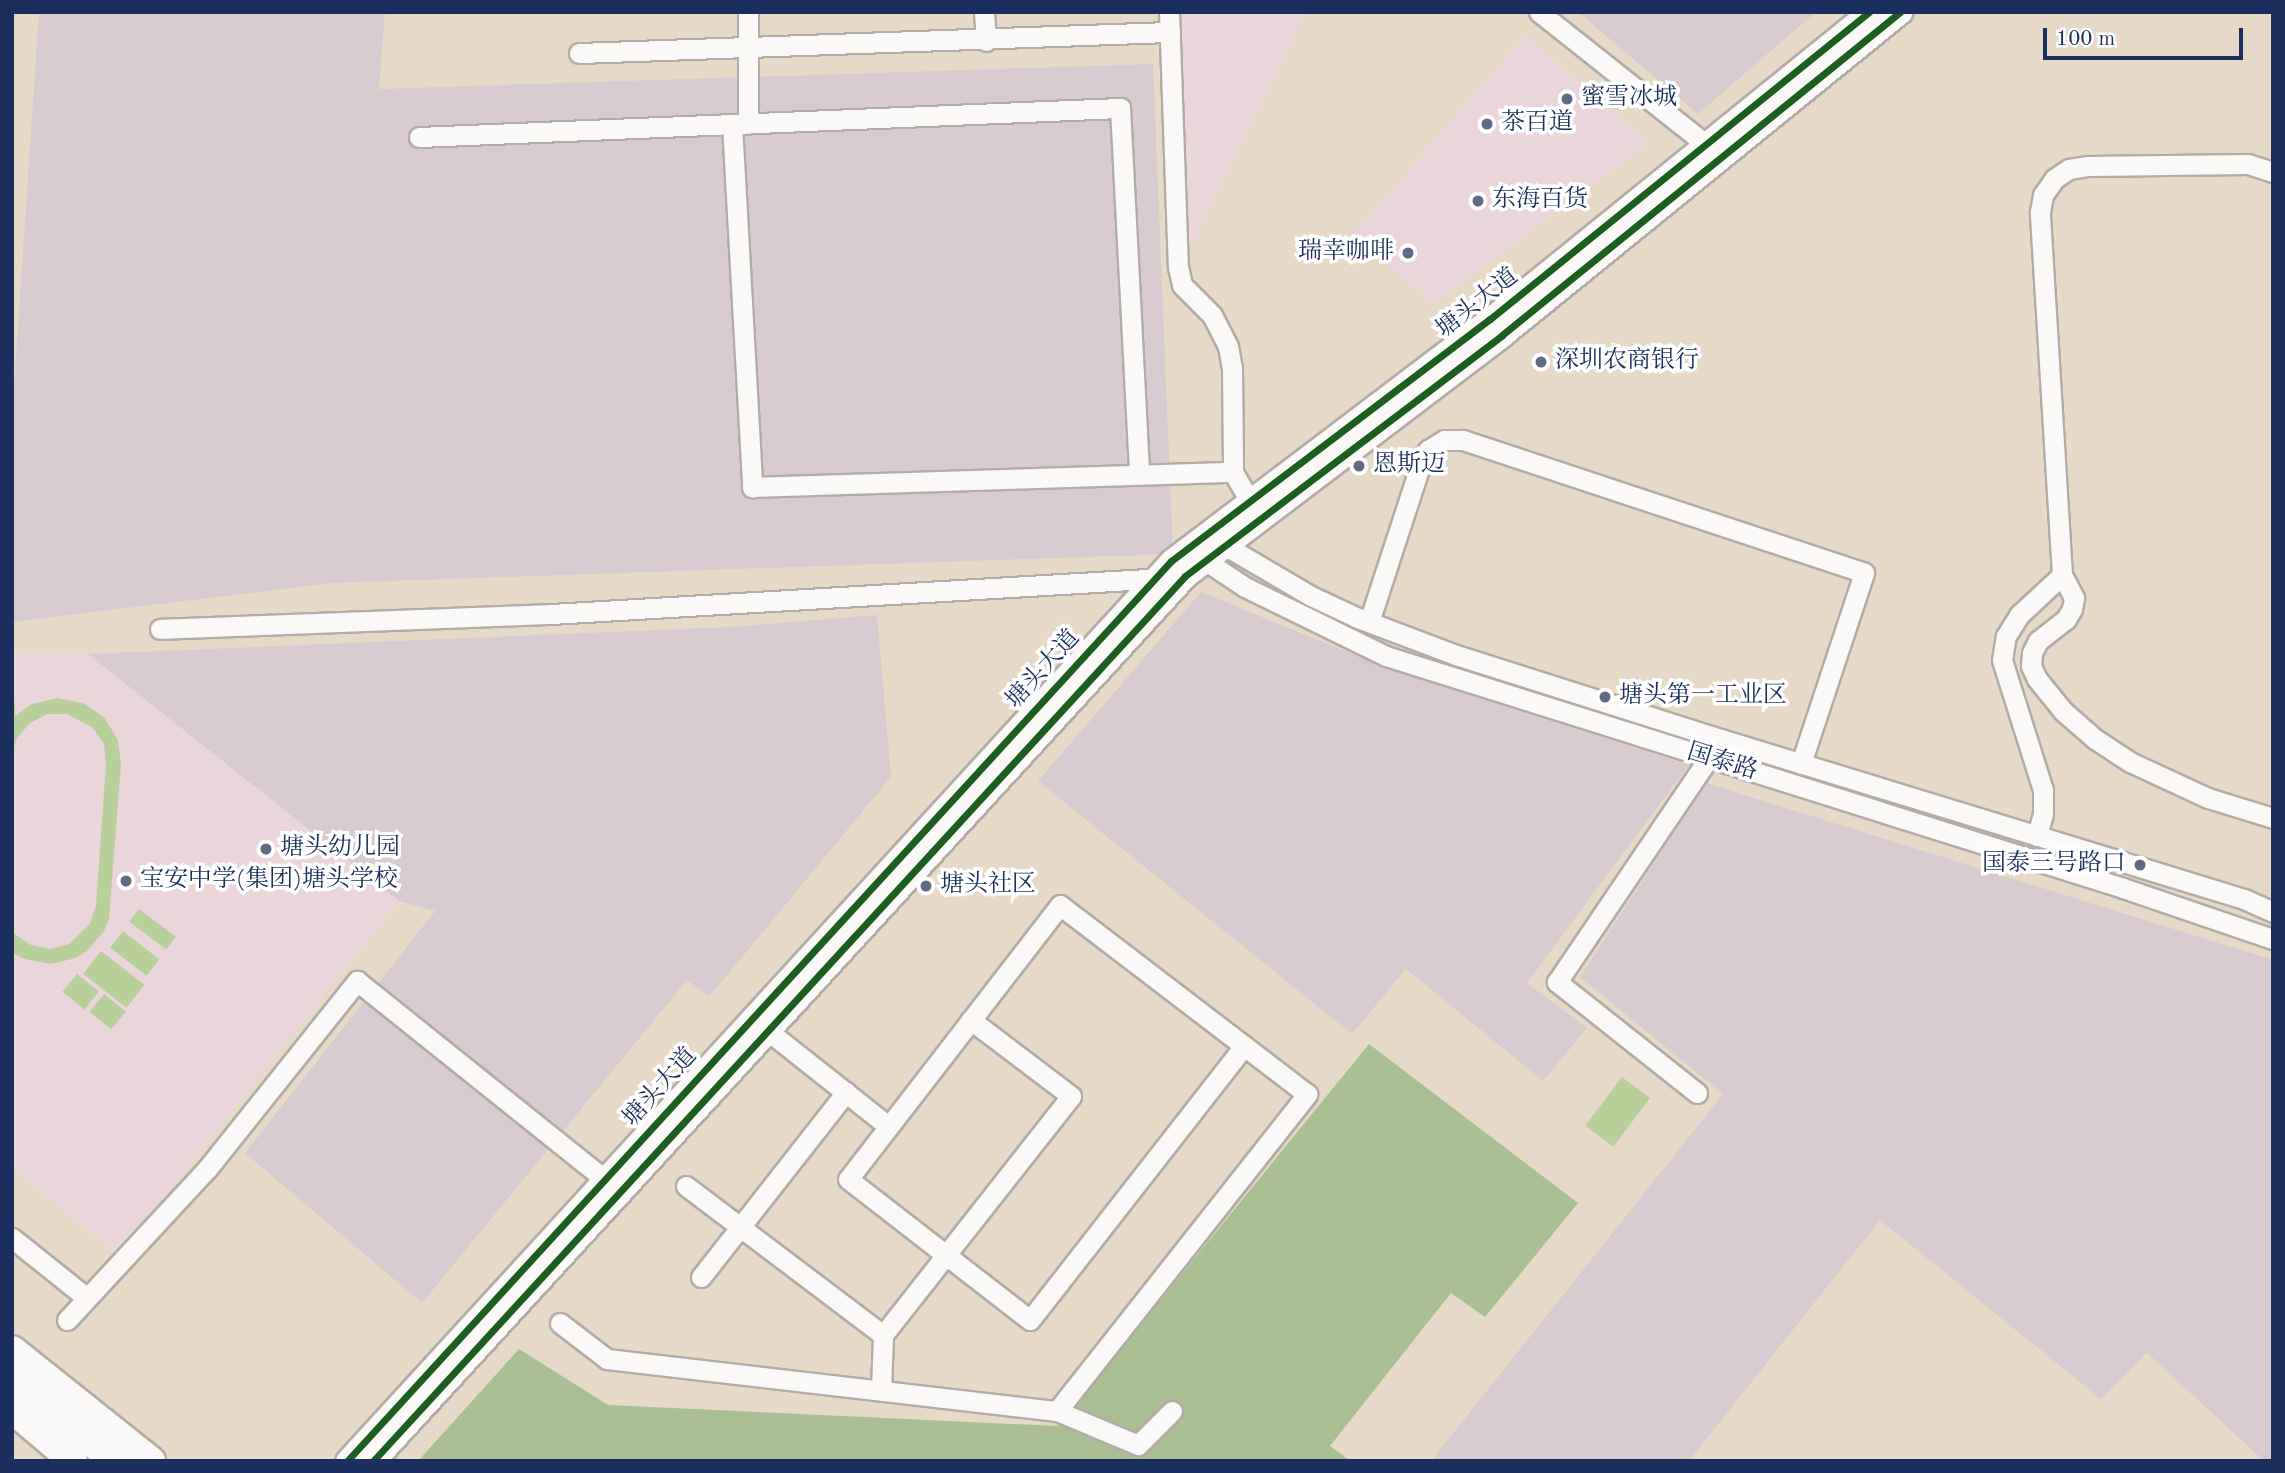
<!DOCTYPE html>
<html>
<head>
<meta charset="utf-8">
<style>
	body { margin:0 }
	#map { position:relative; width:2285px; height:1473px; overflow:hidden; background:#e6d9c8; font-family:"Old Standard TT","Noto Serif SC",serif }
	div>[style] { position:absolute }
	.built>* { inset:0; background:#ead5da }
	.industrial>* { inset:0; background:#d8cbcf }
	.green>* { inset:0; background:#b9cf9a; transform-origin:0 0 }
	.forest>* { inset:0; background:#aac092 }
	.roads { filter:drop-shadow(2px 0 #b2aca6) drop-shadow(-2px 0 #b2aca6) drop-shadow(0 2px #b2aca6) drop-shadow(0 -2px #b2aca6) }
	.minor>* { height:19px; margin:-9.5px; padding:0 9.5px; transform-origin:9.5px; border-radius:9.5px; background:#fbf9f7 }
	.major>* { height:23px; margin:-11.5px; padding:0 11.5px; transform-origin:11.5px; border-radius:11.5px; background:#fbf9f7 }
	.highway>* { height:28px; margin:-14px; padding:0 14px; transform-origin:14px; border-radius:14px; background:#fbf9f7 }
	.cycleway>* { height:7px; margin:-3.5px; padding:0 3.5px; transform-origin:3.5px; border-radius:3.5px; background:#1b5e20 }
	.dots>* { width:19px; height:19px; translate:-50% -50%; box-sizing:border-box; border:4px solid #fff; border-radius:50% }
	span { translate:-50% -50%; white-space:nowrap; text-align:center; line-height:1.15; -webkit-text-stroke:7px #fff; paint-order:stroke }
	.poi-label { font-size:24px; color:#1b2f5e }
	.left { translate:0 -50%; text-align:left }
	.right { translate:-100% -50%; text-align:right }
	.street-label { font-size:24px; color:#1b2f5e }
	.frame { position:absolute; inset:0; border:14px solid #1b2f5e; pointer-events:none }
	.scale { position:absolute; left:2043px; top:28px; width:200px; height:32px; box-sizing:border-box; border:4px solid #1b2f5e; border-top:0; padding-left:9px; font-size:21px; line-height:24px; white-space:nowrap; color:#1b2f5e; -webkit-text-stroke:5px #fff; paint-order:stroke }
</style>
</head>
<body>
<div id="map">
	<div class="built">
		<div style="clip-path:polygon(1181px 12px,1305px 12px,1186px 259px)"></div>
		<div style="clip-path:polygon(1525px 35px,1649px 143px,1435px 303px,1352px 236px)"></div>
		<div style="clip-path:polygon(12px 654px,88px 654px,399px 901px,118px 1255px,12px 1167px)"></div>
	</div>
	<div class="industrial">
		<div style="clip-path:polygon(39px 12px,385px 12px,379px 89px,1153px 64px,1173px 554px,332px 583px,12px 622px,12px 417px)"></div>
		<div style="clip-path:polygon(1578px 12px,1816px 12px,1698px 114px)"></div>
		<div style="clip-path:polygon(1201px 592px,1394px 671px,1689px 765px,1527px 983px,1587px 1028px,1543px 1081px,1406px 969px,1352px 1034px,1038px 781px)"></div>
		<div style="clip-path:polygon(877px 615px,891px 777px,709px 997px,687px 980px,422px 1303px,245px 1153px,435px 911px,399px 901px,88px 654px,730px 627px)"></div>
		<div style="clip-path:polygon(1706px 783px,2273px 960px,2273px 1461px,2264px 1461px,2147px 1353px,2101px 1399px,1880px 1220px,1689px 1461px,1431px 1461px,1723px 1094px,1580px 977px)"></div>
	</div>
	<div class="green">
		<div style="clip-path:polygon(57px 698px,83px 703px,104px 717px,118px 740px,121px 764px,109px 919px,104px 931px,87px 951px,76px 958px,51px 964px,25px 959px,13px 953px,12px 932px,31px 945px,50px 949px,69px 944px,90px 924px,96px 905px,106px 764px,104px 744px,93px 728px,67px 714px,47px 714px,30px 723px,17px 738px,12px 752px,12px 703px,15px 703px,15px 716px,32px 704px)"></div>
		<div style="left:139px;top:909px;width:46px;height:16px;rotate:37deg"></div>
		<div style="left:123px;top:931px;width:46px;height:21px;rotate:38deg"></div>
		<div style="left:101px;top:951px;width:55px;height:29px;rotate:38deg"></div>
		<div style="left:77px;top:974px;width:28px;height:23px;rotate:39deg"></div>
		<div style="left:104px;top:994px;width:28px;height:23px;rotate:39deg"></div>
		<div style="left:1622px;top:1077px;width:35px;height:61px;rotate:37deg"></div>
	</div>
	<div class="forest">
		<div style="clip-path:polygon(1369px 1044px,1578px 1203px,1485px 1317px,1451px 1293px,1330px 1446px,1351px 1461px,418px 1461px,519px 1349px,608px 1405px,1058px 1426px)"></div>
	</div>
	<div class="roads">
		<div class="minor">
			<div style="left:748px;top:12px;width:112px;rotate:90deg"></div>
			<div style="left:984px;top:12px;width:29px;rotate:86deg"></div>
			<div style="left:1169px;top:12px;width:255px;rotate:88deg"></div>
			<div style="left:1178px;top:267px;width:18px;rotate:77deg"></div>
			<div style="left:1182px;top:285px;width:42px;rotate:45deg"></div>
			<div style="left:1212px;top:315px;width:35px;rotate:63deg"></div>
			<div style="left:1228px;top:346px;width:22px;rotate:80deg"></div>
			<div style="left:1232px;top:368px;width:104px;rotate:89.4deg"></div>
			<div style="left:1233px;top:472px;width:46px;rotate:60.1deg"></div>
			<div style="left:1539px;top:12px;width:227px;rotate:38.4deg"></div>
			<div style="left:579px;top:53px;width:591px;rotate:-2.04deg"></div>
			<div style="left:732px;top:124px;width:364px;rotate:86.8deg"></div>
			<div style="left:752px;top:487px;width:481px;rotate:-1.8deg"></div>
			<div style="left:419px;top:137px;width:702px;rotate:-2.37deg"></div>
			<div style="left:1120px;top:108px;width:366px;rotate:87deg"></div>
			<div style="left:1216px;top:536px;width:12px;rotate:48deg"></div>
			<div style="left:1224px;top:545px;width:101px;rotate:30.4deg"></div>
			<div style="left:1311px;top:596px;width:52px;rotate:25.1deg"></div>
			<div style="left:1358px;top:618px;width:105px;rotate:20.7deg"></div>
			<div style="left:1456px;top:655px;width:278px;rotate:17.6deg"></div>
			<div style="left:1721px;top:739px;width:547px;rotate:17.01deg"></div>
			<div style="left:2244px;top:899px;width:32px;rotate:24deg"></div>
			<div style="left:1194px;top:553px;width:61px;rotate:33.7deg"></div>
			<div style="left:1245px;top:587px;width:157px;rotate:26.1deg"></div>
			<div style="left:1386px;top:656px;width:773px;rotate:17.47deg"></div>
			<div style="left:2123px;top:888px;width:158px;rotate:18.8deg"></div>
			<div style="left:2062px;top:575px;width:26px;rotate:62deg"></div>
			<div style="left:2074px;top:598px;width:11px;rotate:100deg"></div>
			<div style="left:2072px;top:609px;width:12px;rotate:121deg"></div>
			<div style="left:2066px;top:619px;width:36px;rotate:142deg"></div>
			<div style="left:2038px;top:641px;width:13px;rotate:117deg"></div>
			<div style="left:2032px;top:653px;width:13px;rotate:94deg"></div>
			<div style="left:2031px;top:666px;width:14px;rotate:65deg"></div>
			<div style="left:2037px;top:679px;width:41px;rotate:50.9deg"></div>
			<div style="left:2063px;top:711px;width:43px;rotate:41.2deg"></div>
			<div style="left:2095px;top:739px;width:42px;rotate:33.3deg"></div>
			<div style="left:2130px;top:762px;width:86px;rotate:24.8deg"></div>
			<div style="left:2208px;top:798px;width:68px;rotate:17.1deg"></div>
			<div style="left:1369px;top:622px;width:174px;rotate:-71.9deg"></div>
			<div style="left:1423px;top:457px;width:9px;rotate:-54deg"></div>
			<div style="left:1428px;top:450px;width:19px;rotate:-32deg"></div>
			<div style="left:1444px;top:440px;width:19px"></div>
			<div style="left:1463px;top:440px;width:422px;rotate:18.3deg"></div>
			<div style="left:1864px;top:573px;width:201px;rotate:108.3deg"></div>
			<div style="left:160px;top:629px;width:391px;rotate:-2.2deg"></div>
			<div style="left:551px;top:614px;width:615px;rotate:-3.36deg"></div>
			<div style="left:2037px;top:836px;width:23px;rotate:-75deg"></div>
			<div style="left:2043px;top:814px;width:24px;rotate:-90deg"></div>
			<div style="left:2043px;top:790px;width:136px;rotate:-107.5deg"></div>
			<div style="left:2002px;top:660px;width:24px;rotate:-81deg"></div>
			<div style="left:2006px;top:636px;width:25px;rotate:-58deg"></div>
			<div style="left:2019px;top:615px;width:59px;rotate:-42.9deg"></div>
			<div style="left:2062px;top:575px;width:364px;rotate:-93.5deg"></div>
			<div style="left:2040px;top:212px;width:17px;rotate:-80deg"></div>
			<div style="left:2043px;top:195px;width:19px;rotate:-55deg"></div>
			<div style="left:2054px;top:179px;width:18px;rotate:-34deg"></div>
			<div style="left:2069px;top:169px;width:18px;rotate:-9deg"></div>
			<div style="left:2087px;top:166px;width:161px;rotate:-0.7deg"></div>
			<div style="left:2248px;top:164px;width:26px;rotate:18deg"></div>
			<div style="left:758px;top:1023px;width:166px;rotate:38.4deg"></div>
			<div style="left:1697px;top:1093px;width:179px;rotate:-141.6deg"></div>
			<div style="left:1557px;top:982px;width:282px;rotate:-55.9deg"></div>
			<div style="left:686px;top:1186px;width:247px;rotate:37.1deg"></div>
			<div style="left:12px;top:1238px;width:96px;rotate:38.7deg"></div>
			<div style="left:701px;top:1277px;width:235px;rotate:-51.9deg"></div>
			<div style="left:67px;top:1320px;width:206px;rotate:-47.2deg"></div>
			<div style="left:207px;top:1169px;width:241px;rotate:-51.4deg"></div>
			<div style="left:357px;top:981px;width:329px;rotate:38.7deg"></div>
			<div style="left:560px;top:1323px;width:59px;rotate:37.5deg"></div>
			<div style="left:607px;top:1359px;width:453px;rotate:6.6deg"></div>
			<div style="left:1057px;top:1411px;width:88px;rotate:22.8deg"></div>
			<div style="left:1138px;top:1445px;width:48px;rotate:-45deg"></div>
			<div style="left:881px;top:1390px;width:55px;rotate:-87.9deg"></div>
			<div style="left:883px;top:1335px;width:304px;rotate:-51.8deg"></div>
			<div style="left:1071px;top:1096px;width:126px;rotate:-142.8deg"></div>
			<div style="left:1057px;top:1411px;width:404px;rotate:-51.7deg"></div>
			<div style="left:1307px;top:1094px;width:311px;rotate:-142.6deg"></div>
			<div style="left:1060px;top:905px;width:346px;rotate:127.7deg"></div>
			<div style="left:848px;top:1179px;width:230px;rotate:37.8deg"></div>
			<div style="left:1030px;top:1320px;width:348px;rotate:-52deg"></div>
		</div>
		<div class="major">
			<div style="left:347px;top:1461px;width:1220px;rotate:-47.52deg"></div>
			<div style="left:1171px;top:561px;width:400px;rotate:-37.2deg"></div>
			<div style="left:1490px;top:319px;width:488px;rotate:-39deg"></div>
			<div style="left:373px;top:1461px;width:1201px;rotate:-47.46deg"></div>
			<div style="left:1185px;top:576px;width:398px;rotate:-37.2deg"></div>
			<div style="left:1502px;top:335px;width:513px;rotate:-39.06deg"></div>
		</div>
		<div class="highway">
			<div style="left:12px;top:1350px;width:178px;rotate:38.6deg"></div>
			<div style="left:12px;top:1375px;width:133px;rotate:40.1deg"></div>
			<div style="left:12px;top:1409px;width:80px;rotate:40.4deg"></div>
		</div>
	</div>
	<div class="cycleway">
		<div style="left:347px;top:1461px;width:1220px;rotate:-47.52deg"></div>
		<div style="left:1171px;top:561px;width:400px;rotate:-37.2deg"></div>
		<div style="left:1490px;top:319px;width:488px;rotate:-39deg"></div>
		<div style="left:373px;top:1461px;width:1201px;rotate:-47.46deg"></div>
		<div style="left:1185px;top:576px;width:398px;rotate:-37.2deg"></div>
		<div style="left:1502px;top:335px;width:513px;rotate:-39.06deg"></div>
	</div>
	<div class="dots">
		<div style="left:1567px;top:99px;background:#626a83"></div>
		<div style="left:1487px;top:124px;background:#626a83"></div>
		<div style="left:1478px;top:201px;background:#626a83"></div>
		<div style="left:1408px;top:253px;background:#626a83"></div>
		<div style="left:1541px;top:362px;background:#626a83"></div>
		<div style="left:1359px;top:466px;background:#626a83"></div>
		<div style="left:1605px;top:697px;background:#626a83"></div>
		<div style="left:266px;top:849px;background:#626a83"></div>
		<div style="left:2140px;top:865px;background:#626a83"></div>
		<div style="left:126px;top:881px;background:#626a83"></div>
		<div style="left:926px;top:886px;background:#626a83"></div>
	</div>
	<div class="poi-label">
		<span class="left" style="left:1581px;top:99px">蜜雪冰城</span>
		<span class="left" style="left:1501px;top:124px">茶百道</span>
		<span class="left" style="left:1492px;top:201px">东海百货</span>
		<span class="right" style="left:1394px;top:253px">瑞幸咖啡</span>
		<span class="left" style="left:1555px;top:362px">深圳农商银行</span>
		<span class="left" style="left:1373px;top:466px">恩斯迈</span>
		<span class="left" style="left:1619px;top:697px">塘头第一工业区</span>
		<span class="left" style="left:280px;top:849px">塘头幼儿园</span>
		<span class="right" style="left:2126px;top:865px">国泰三号路口</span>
		<span class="left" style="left:140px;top:881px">宝安中学(集团)塘头学校</span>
		<span class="left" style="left:940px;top:886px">塘头社区</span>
	</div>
	<div class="street-label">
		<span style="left:1478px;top:304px;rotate:-38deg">塘头大道</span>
		<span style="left:1044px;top:670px;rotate:-48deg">塘头大道</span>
		<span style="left:1722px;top:763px;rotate:17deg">国泰路</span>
		<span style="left:661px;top:1088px;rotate:-48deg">塘头大道</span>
	</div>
	<div class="frame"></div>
	<div class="scale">100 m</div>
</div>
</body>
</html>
